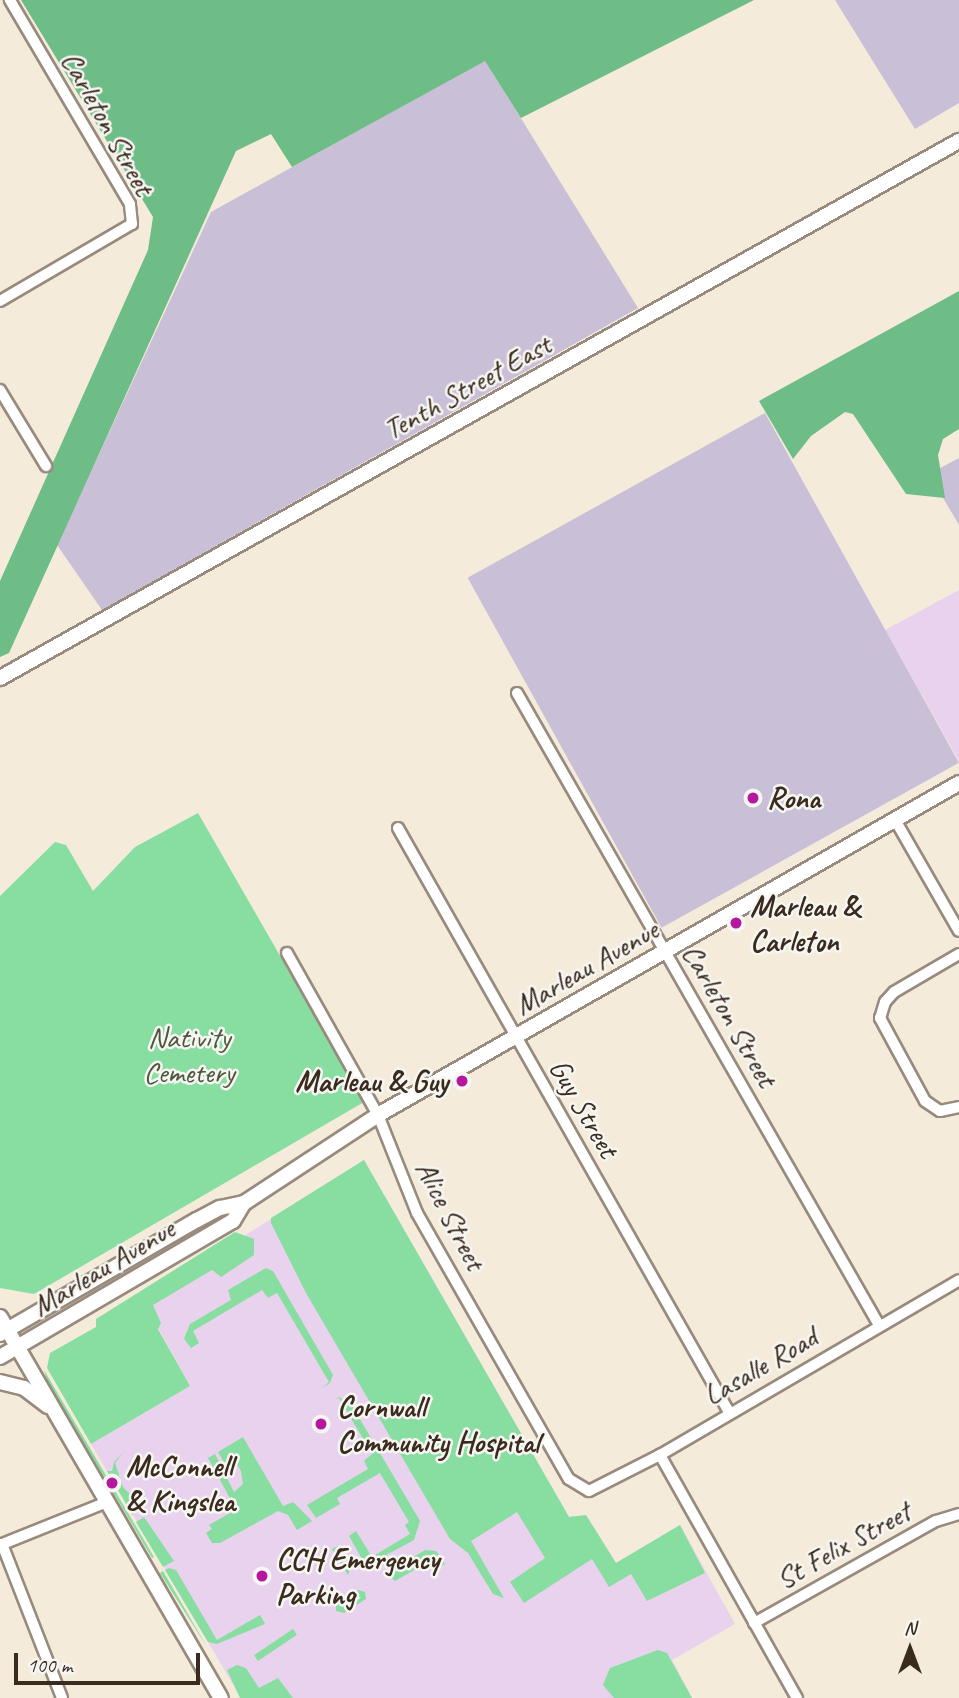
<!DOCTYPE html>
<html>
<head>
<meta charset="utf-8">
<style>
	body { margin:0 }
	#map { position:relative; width:959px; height:1698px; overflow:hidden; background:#f4ebdb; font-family:Caveat,sans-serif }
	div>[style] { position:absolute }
	.built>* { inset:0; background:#e9d2ee }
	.industrial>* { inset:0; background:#c9bfd7; transform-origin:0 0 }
	.green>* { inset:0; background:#88dda0; transform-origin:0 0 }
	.forest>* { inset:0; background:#6ebc86 }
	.roads { filter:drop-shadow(2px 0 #988a7c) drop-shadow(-2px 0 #988a7c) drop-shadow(0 2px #988a7c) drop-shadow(0 -2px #988a7c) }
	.street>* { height:10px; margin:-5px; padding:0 5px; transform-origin:5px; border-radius:5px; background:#fff }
	.secondary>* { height:14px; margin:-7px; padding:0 7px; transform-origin:7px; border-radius:7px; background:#fff }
	.dots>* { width:19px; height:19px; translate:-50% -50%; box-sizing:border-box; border:4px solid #f6f6f2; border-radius:50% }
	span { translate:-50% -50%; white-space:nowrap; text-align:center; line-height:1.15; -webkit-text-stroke:5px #f6f6f2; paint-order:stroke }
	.street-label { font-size:30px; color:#3b2a1e }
	.poi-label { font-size:30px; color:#3b2a1e; font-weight:700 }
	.left { translate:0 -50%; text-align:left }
	.right { translate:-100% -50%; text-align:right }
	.park-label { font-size:30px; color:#4e573e }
	.north { position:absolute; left:875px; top:1614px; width:70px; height:70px; -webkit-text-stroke:5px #f6f6f2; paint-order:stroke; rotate:0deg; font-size:19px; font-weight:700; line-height:28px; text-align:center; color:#3b2a1e }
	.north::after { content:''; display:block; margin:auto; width:24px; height:32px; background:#3b2a1e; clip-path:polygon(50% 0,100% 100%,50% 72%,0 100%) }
	.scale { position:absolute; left:14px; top:1653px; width:186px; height:32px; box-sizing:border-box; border:4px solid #3b2a1e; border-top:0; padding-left:9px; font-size:21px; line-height:24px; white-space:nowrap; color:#3b2a1e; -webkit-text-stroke:5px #f6f6f2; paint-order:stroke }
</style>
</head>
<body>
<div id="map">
	<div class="built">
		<div style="clip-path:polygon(959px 590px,959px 761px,885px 630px)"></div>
		<div style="clip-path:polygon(364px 1160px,569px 1517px,586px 1515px,616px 1563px,680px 1525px,735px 1624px,672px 1660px,692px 1698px,241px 1698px,91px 1444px,190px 1386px,143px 1300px)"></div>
	</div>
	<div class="industrial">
		<div style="clip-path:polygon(835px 0,959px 0,959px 103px,915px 129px)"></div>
		<div style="clip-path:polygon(485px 60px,638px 308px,102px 610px,57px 545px,211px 212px)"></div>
		<div style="left:765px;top:413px;width:400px;height:340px;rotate:61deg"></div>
		<div style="clip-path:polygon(959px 458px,959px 525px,929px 474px)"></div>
	</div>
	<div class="green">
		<div style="clip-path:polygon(198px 813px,364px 1102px,34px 1294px,0 1288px,0 896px,55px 842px,66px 845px,93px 891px,135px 847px)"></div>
		<div style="clip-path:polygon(364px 1160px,569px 1517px,586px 1515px,616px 1563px,680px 1525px,705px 1573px,647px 1601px,631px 1574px,609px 1587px,592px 1559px,524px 1603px,510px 1582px,545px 1558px,517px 1512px,471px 1541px,504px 1598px,493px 1594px,468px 1553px,450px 1539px,306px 1293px,271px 1223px,271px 1218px)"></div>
		<div style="clip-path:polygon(235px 1232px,254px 1239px,254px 1255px,221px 1277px,212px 1270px,153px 1305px,161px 1323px,158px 1329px,190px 1386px,91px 1444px,47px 1368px,50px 1353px,96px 1327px,96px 1319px)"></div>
		<div style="clip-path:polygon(266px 1268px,273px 1271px,333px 1375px,330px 1383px,322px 1388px,329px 1382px,277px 1293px,268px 1298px,262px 1290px,193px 1331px,199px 1343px,191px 1348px,184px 1339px,190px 1324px,231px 1300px,228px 1290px)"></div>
		<div style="clip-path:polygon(44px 1370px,154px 1557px,152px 1558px,47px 1381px)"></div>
		<div style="clip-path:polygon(339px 1397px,351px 1404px,420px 1521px,414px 1540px,373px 1562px,362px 1559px,349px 1536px,356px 1531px,372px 1557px,410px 1534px,405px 1525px,409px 1522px,380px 1473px,337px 1498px,340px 1504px,316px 1518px,307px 1505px,368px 1469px,364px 1461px,372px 1454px,339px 1398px,335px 1399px)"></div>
		<div style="clip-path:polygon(243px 1437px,283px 1506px,293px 1502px,312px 1521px,297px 1530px,288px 1515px,278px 1511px,220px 1543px,212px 1543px,206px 1533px,212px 1529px,209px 1525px,230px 1513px,227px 1505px,232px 1502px,208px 1458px,215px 1454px,234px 1492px,243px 1484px,241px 1471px,238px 1466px,229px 1471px,218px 1452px)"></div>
		<div style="clip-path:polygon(124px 1452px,115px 1463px,123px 1487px,134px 1498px,133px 1516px,107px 1471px,112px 1471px,114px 1462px)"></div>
		<div style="clip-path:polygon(144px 1517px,174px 1561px,163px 1567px,136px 1522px)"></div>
		<div style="clip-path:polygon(338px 1546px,351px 1567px,348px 1575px,332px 1549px)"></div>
		<div style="clip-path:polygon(425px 1550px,436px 1551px,445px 1564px,436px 1568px,430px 1561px,395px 1581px,387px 1573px)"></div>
		<div style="clip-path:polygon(169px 1568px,176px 1570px,217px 1640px,260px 1615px,265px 1624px,217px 1644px,208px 1642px,165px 1570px)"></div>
		<div style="clip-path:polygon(163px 1571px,207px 1647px,160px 1573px)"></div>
		<div style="clip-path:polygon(358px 1590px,365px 1592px,366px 1599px,344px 1613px,336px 1611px,336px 1603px)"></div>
		<div style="left:293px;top:1629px;width:7px;height:47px;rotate:56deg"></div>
		<div style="clip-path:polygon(658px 1650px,667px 1653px,692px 1698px,614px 1698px,603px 1685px,610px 1668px)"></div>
		<div style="clip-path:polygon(237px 1665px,246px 1668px,259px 1688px,278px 1678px,293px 1698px,240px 1698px,227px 1670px)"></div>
	</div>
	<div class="forest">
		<div style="clip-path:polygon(21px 0,754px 0,521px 118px,485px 61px,292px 167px,271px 134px,236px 151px,9px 653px,0 657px,0 581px,148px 250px,153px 217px)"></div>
		<div style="clip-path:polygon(959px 291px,959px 429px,943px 439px,938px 455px,945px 498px,906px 494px,853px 414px,845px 412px,811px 436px,793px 459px,759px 401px)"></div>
	</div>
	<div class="roads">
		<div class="street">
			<div style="left:0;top:301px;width:153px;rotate:-30.3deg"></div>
			<div style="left:132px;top:224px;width:20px;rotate:-96deg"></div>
			<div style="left:130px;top:204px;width:237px;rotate:-120.5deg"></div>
			<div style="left:0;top:390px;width:89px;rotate:58.8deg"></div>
			<div style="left:517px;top:693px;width:728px;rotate:60.2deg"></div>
			<div style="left:894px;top:818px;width:130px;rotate:60.1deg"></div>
			<div style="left:398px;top:828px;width:671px;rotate:60.46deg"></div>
			<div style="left:287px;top:953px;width:186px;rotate:60.7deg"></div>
			<div style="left:378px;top:1115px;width:105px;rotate:68.3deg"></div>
			<div style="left:417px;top:1213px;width:306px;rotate:60.3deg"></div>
			<div style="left:569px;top:1479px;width:23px;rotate:31deg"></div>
			<div style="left:589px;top:1491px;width:80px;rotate:-26.9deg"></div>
			<div style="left:660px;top:1455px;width:346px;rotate:-30.3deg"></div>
			<div style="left:959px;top:954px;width:75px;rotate:149.7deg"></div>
			<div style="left:894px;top:992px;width:13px;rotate:132deg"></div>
			<div style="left:885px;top:1002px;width:17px;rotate:107deg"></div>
			<div style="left:880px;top:1018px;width:94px;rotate:61.5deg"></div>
			<div style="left:925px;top:1101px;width:18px;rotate:34deg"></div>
			<div style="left:940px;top:1111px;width:19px;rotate:-12deg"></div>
			<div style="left:660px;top:1455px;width:279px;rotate:60.6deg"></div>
			<div style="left:2px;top:1544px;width:165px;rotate:68.7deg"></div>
			<div style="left:0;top:1545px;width:115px;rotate:-21.9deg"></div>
			<div style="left:754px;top:1623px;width:209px;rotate:-29.3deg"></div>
			<div style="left:936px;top:1521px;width:24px;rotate:-17deg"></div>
		</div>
		<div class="secondary">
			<div style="left:0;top:678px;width:1099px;rotate:-29.25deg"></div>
			<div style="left:0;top:1317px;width:440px;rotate:59.9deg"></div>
			<div style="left:0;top:1334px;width:228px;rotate:-30.1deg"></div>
			<div style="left:197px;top:1220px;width:26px;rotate:-28deg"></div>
			<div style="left:220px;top:1208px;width:25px;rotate:-12deg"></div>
			<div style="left:0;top:1357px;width:270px;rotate:-30.3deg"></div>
			<div style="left:233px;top:1221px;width:21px;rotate:-59deg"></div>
			<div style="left:244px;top:1203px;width:160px;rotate:-33.3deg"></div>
			<div style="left:378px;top:1115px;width:669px;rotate:-29.74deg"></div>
			<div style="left:0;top:1382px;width:25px;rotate:14deg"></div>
			<div style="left:24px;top:1388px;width:30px;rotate:37deg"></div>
		</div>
	</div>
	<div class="dots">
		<div style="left:753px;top:798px;background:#b5179e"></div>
		<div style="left:736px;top:923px;background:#b5179e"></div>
		<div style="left:462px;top:1081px;background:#b5179e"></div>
		<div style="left:321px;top:1424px;background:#b5179e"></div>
		<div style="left:112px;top:1483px;background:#b5179e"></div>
		<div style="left:262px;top:1576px;background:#b5179e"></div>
	</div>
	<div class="street-label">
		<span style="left:108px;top:123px;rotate:61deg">Carleton Street</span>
		<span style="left:467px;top:387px;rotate:-29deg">Tenth Street East</span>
		<span style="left:586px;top:967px;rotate:-30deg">Marleau Avenue</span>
		<span style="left:730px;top:1015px;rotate:60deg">Carleton Street</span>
		<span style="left:584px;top:1108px;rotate:60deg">Guy Street</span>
		<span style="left:451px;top:1215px;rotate:63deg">Alice Street</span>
		<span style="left:103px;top:1267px;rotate:-31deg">Marleau Avenue</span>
		<span style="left:760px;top:1366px;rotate:-30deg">Lasalle Road</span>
		<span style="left:843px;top:1545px;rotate:-29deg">St Felix Street</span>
	</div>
	<div class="poi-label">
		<span class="left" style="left:767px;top:798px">Rona</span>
		<span class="left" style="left:750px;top:923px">Marleau &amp;<br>Carleton</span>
		<span class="right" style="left:448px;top:1081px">Marleau &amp; Guy</span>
		<span class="left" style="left:337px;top:1424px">Cornwall<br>Community Hospital</span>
		<span class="left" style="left:126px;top:1483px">McConnell<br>&amp; Kingslea</span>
		<span class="left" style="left:276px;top:1576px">CCH Emergency<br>Parking</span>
	</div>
	<div class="park-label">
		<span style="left:189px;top:1054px">Nativity<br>Cemetery</span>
	</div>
	<div class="north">N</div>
	<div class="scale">100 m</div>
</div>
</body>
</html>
